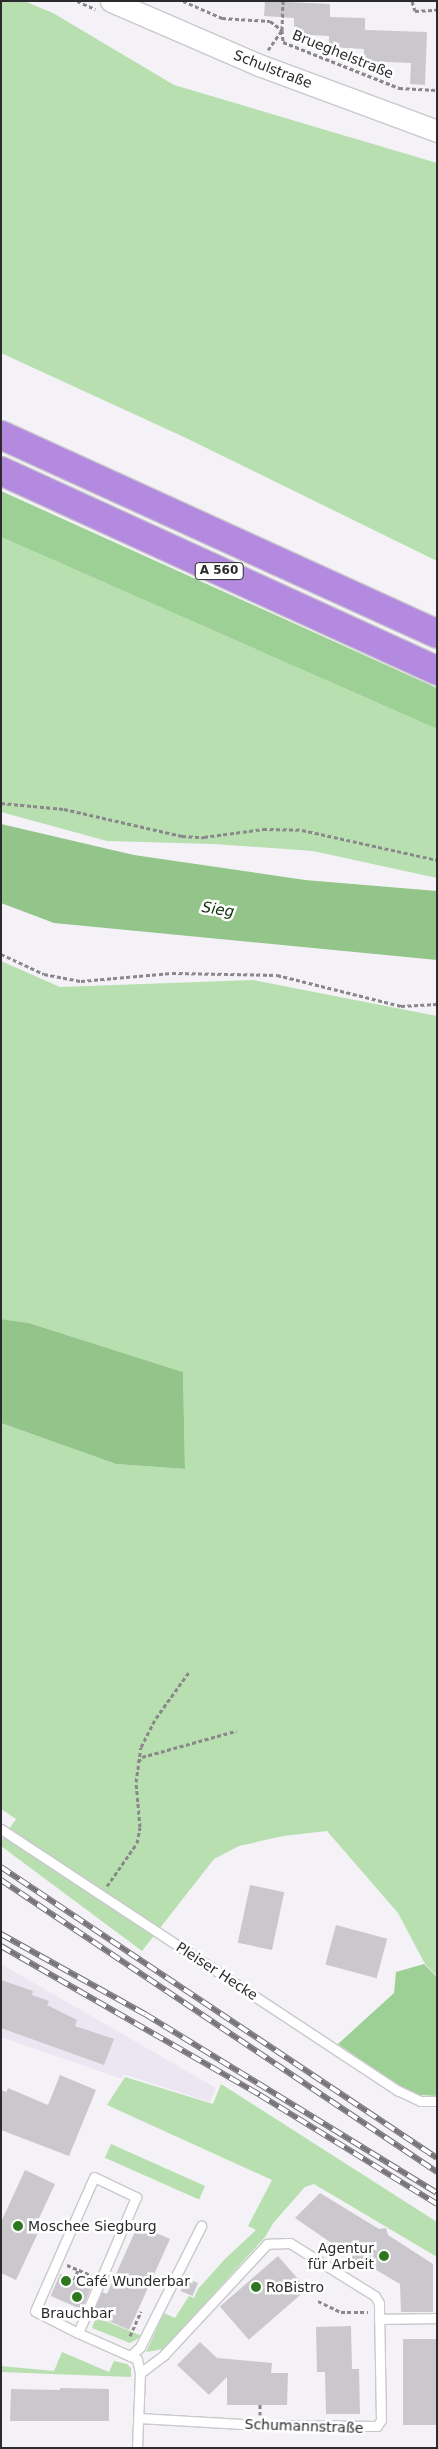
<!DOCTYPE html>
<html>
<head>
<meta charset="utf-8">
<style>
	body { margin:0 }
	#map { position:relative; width:438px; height:2449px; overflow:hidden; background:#f4f2f6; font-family:"DejaVu Sans",sans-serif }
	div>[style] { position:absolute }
	.built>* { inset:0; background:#ebe6f1 }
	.green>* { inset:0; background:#b7dfb0; transform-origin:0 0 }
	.forest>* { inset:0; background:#9dd095 }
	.water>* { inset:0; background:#93c58a }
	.building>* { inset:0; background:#cac8cc; transform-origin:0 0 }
	.path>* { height:3px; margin-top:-1.5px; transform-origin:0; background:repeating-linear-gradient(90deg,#8a888b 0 4px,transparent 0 6.5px) }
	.roads { filter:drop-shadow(1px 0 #c9c8cc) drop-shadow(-1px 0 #c9c8cc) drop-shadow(0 1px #c9c8cc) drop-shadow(0 -1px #c9c8cc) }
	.service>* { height:9px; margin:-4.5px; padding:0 4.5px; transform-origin:4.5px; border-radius:4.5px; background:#fff }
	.tertiary>* { height:21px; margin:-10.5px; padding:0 10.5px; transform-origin:10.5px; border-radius:10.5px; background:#fff }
	.motorway>* { height:28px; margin:-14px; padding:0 14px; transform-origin:14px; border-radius:14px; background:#b48ae0 }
	.rail>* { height:5.5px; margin-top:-2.75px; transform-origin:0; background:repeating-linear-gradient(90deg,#fff 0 11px,#777578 0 22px); box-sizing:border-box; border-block:1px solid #777578 }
	.dots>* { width:14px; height:14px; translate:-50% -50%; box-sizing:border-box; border:2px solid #fff; border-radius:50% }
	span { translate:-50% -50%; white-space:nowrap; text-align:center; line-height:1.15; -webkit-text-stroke:5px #fff; paint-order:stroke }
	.shield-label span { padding:1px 4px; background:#fff; border:1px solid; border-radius:4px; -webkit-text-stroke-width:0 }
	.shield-label { font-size:12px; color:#2b2a2c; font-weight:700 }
	.street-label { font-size:14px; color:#2b2a2c }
	.poi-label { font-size:14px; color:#2b2a2c }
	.left { translate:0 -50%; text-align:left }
	.right { translate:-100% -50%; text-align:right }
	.water-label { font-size:15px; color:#10320a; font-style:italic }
	.frame { position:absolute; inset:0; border:2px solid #2b2a2c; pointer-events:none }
</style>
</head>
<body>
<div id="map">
	<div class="built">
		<div style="clip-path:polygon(1px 1964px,216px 2088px,210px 2102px,123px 2074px,122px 2079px,1px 2037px)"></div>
	</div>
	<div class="green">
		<div style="clip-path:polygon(1px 1px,24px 1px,53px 13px,174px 85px,437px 163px,437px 561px,186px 438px,1px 353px)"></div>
		<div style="clip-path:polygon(1px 537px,437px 729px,437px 878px,313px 851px,213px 844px,107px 841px,1px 812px)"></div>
		<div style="clip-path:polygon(1px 961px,60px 987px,253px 980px,437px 1016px,437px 1976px,425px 1964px,398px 1913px,327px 1831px,283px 1836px,239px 1846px,214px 1859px,142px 1951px,1px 1846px,1px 1841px,16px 1819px,1px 1809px,1px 1423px,116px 1464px,185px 1469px,183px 1372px,29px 1323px,1px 1319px)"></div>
		<div style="clip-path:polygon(125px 2077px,213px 2104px,221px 2084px,437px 2222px,437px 2257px,314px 2184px,305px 2187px,274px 2222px,265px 2237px,164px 2349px,146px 2352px,164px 2313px,175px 2318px,189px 2296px,194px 2298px,198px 2289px,225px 2259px,256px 2230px,248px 2226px,272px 2180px,107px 2105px)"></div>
		<div style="left:111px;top:2144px;width:103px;height:15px;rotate:24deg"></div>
		<div style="clip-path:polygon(96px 2317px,142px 2336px,130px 2343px,92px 2328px)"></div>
		<div style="clip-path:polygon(62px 2352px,109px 2372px,114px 2361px,127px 2364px,131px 2368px,131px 2377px,1px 2372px,1px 2366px,54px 2371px)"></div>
	</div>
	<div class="forest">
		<div style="clip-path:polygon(1px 491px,437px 688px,437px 729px,1px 537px)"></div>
		<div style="clip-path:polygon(424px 1964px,437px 1977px,437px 2096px,420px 2095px,401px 2087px,338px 2044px,394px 1993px,396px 1972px)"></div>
	</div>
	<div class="water">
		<div style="clip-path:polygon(1px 824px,134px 855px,305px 880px,437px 891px,437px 960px,54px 923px,1px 903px)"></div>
		<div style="clip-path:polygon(1px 1319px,29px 1323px,183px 1372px,185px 1469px,116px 1464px,1px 1423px)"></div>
	</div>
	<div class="building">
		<div style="clip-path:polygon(265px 1px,330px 4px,330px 17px,365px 18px,365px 30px,427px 32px,425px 85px,410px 84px,411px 63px,364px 61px,364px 49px,329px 47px,329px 36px,294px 34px,294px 18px,264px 16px)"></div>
		<div style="left:250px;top:1885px;width:35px;height:59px;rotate:12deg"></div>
		<div style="left:336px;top:1925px;width:53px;height:41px;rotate:15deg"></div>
		<div style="clip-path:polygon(1px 1980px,33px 1991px,32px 1995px,49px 2001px,47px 2005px,77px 2020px,75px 2026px,114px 2039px,104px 2065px,1px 2028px)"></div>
		<div style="clip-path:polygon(60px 2075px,96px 2090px,69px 2156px,1px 2130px,1px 2090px,6px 2092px,8px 2088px,48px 2105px)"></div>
		<div style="clip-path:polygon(25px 2170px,55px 2184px,33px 2231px,38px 2233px,16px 2280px,1px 2273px,1px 2222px)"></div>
		<div style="clip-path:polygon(320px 2193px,379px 2229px,386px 2228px,388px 2235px,433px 2264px,433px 2312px,401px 2312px,400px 2284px,359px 2260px,349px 2262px,346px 2253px,295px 2218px)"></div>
		<div style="clip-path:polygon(138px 2225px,170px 2239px,129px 2330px,93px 2314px,102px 2292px,107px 2294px)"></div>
		<div style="left:278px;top:2256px;width:44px;height:77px;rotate:49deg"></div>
		<div style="left:60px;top:2274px;width:34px;height:24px;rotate:23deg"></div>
		<div style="left:186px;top:2278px;width:13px;height:14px;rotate:23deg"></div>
		<div style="clip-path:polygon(351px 2326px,352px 2369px,359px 2369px,360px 2414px,326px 2414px,325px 2372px,317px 2372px,316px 2327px)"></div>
		<div style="left:403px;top:2339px;width:33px;height:86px"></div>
		<div style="clip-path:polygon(200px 2342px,217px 2358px,272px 2363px,271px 2373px,288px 2373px,287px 2405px,227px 2405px,227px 2377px,209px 2395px,177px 2365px)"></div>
		<div style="clip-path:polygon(60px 2388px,109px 2389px,109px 2421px,10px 2421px,11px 2389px,60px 2390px)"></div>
	</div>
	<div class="path">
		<div style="left:77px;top:1px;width:20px;rotate:24deg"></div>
		<div style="left:183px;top:1px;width:43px;rotate:23.6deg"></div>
		<div style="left:222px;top:18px;width:48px;rotate:3.6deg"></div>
		<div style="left:270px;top:21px;width:15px;rotate:37deg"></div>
		<div style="left:282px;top:30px;width:29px;rotate:-88deg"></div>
		<div style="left:412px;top:1px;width:10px;rotate:73deg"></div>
		<div style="left:415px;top:11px;width:22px;rotate:-3deg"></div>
		<div style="left:282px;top:30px;width:12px;rotate:85deg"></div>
		<div style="left:283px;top:42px;width:125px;rotate:21.6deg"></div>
		<div style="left:399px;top:88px;width:38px;rotate:3deg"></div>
		<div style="left:268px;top:50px;width:24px;rotate:-55deg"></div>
		<div style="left:1px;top:803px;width:63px;rotate:5.4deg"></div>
		<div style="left:64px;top:809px;width:121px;rotate:12.9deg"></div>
		<div style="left:182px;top:836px;width:22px;rotate:3deg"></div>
		<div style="left:204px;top:837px;width:60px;rotate:-7.7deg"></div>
		<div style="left:263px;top:829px;width:39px;rotate:1deg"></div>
		<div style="left:302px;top:830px;width:138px;rotate:12.5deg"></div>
		<div style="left:1px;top:954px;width:47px;rotate:24.9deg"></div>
		<div style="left:44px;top:974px;width:38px;rotate:11deg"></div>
		<div style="left:81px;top:981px;width:91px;rotate:-5deg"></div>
		<div style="left:172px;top:973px;width:105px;rotate:1.1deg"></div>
		<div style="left:277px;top:975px;width:128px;rotate:14deg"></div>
		<div style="left:401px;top:1006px;width:36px;rotate:-3deg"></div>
		<div style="left:138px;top:1762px;width:6px;rotate:-51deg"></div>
		<div style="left:142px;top:1757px;width:98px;rotate:-15.5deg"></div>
		<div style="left:107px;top:1886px;width:52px;rotate:-55.1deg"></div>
		<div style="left:137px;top:1843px;width:16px;rotate:-79deg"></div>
		<div style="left:140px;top:1827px;width:45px;rotate:-95.1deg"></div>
		<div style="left:136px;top:1782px;width:35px;rotate:-82deg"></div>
		<div style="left:141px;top:1747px;width:33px;rotate:-63deg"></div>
		<div style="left:156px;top:1718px;width:57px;rotate:-54.3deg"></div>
		<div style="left:67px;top:2265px;width:26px;rotate:23deg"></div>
		<div style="left:74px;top:2280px;width:11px;rotate:-68deg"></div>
		<div style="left:318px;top:2301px;width:25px;rotate:26deg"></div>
		<div style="left:341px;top:2312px;width:27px"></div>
		<div style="left:130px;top:2336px;width:27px;rotate:-66deg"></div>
		<div style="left:260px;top:2415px;width:12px;rotate:-90deg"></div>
	</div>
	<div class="roads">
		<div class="service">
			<div style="left:1px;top:1829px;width:476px;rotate:33.4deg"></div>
			<div style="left:399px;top:2091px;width:23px;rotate:25deg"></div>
			<div style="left:420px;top:2101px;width:17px"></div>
			<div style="left:94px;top:2177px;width:47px;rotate:25.5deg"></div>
			<div style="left:136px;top:2197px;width:148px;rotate:113.1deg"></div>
			<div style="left:78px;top:2333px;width:48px;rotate:-152.9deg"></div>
			<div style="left:35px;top:2311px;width:146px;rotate:-66.2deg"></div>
			<div style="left:379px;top:2319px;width:58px;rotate:-1deg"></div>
			<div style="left:78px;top:2333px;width:64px;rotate:23.8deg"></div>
			<div style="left:137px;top:2359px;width:14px;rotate:78deg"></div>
			<div style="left:140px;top:2373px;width:75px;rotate:92.3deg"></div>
			<div style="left:130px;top:2356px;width:13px;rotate:-42deg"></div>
			<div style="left:140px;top:2347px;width:136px;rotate:-63.2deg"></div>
			<div style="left:139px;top:2418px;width:120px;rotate:3.3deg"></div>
			<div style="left:259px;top:2425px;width:118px;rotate:0.5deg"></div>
			<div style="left:377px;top:2426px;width:7px;rotate:-56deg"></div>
			<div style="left:381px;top:2420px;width:117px;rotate:-91deg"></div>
			<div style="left:379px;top:2303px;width:8px;rotate:-120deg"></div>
			<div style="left:375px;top:2296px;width:100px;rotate:-148.1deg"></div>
			<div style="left:290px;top:2243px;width:23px;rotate:178deg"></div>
			<div style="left:267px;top:2244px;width:151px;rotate:132.9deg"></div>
			<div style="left:164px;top:2355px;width:30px;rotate:143deg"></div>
		</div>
		<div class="tertiary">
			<div style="left:111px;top:1px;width:161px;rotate:23.4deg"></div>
			<div style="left:259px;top:65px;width:190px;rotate:20.3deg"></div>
		</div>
		<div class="motorway">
			<div style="left:1px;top:435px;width:479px;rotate:24.5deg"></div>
			<div style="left:1px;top:471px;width:480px;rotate:24.6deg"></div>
		</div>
	</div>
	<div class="rail">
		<div style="left:1px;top:1867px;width:524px;rotate:33.72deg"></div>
		<div style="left:1px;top:1880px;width:525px;rotate:33.81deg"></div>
		<div style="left:1px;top:1934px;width:165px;rotate:29.1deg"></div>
		<div style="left:145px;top:2014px;width:342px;rotate:31.5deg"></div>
		<div style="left:1px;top:1946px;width:299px;rotate:29.9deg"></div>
		<div style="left:260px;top:2095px;width:208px;rotate:31.6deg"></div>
	</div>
	<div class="dots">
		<div style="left:18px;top:2226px;background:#2d781f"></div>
		<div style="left:384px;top:2256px;background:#2d781f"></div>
		<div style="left:66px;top:2281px;background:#2d781f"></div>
		<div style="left:256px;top:2287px;background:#2d781f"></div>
		<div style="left:77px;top:2297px;background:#2d781f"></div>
	</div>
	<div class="shield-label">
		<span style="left:219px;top:571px">A 560</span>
	</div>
	<div class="street-label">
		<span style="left:343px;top:54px;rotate:22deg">Brueghelstraße</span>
		<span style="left:273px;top:69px;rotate:21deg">Schulstraße</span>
		<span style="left:217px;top:1971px;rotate:33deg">Pleiser Hecke</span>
		<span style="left:304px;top:2426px;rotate:2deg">Schumannstraße</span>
	</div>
	<div class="poi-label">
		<span class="left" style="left:28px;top:2226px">Moschee Siegburg</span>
		<span class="right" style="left:374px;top:2256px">Agentur<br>für Arbeit</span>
		<span class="left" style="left:76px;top:2281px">Café Wunderbar</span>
		<span class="left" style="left:266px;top:2287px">RoBistro</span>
		<span style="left:77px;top:2313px">Brauchbar</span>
	</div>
	<div class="water-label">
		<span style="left:218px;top:910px;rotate:9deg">Sieg</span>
	</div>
	<div class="frame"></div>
</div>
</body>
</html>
